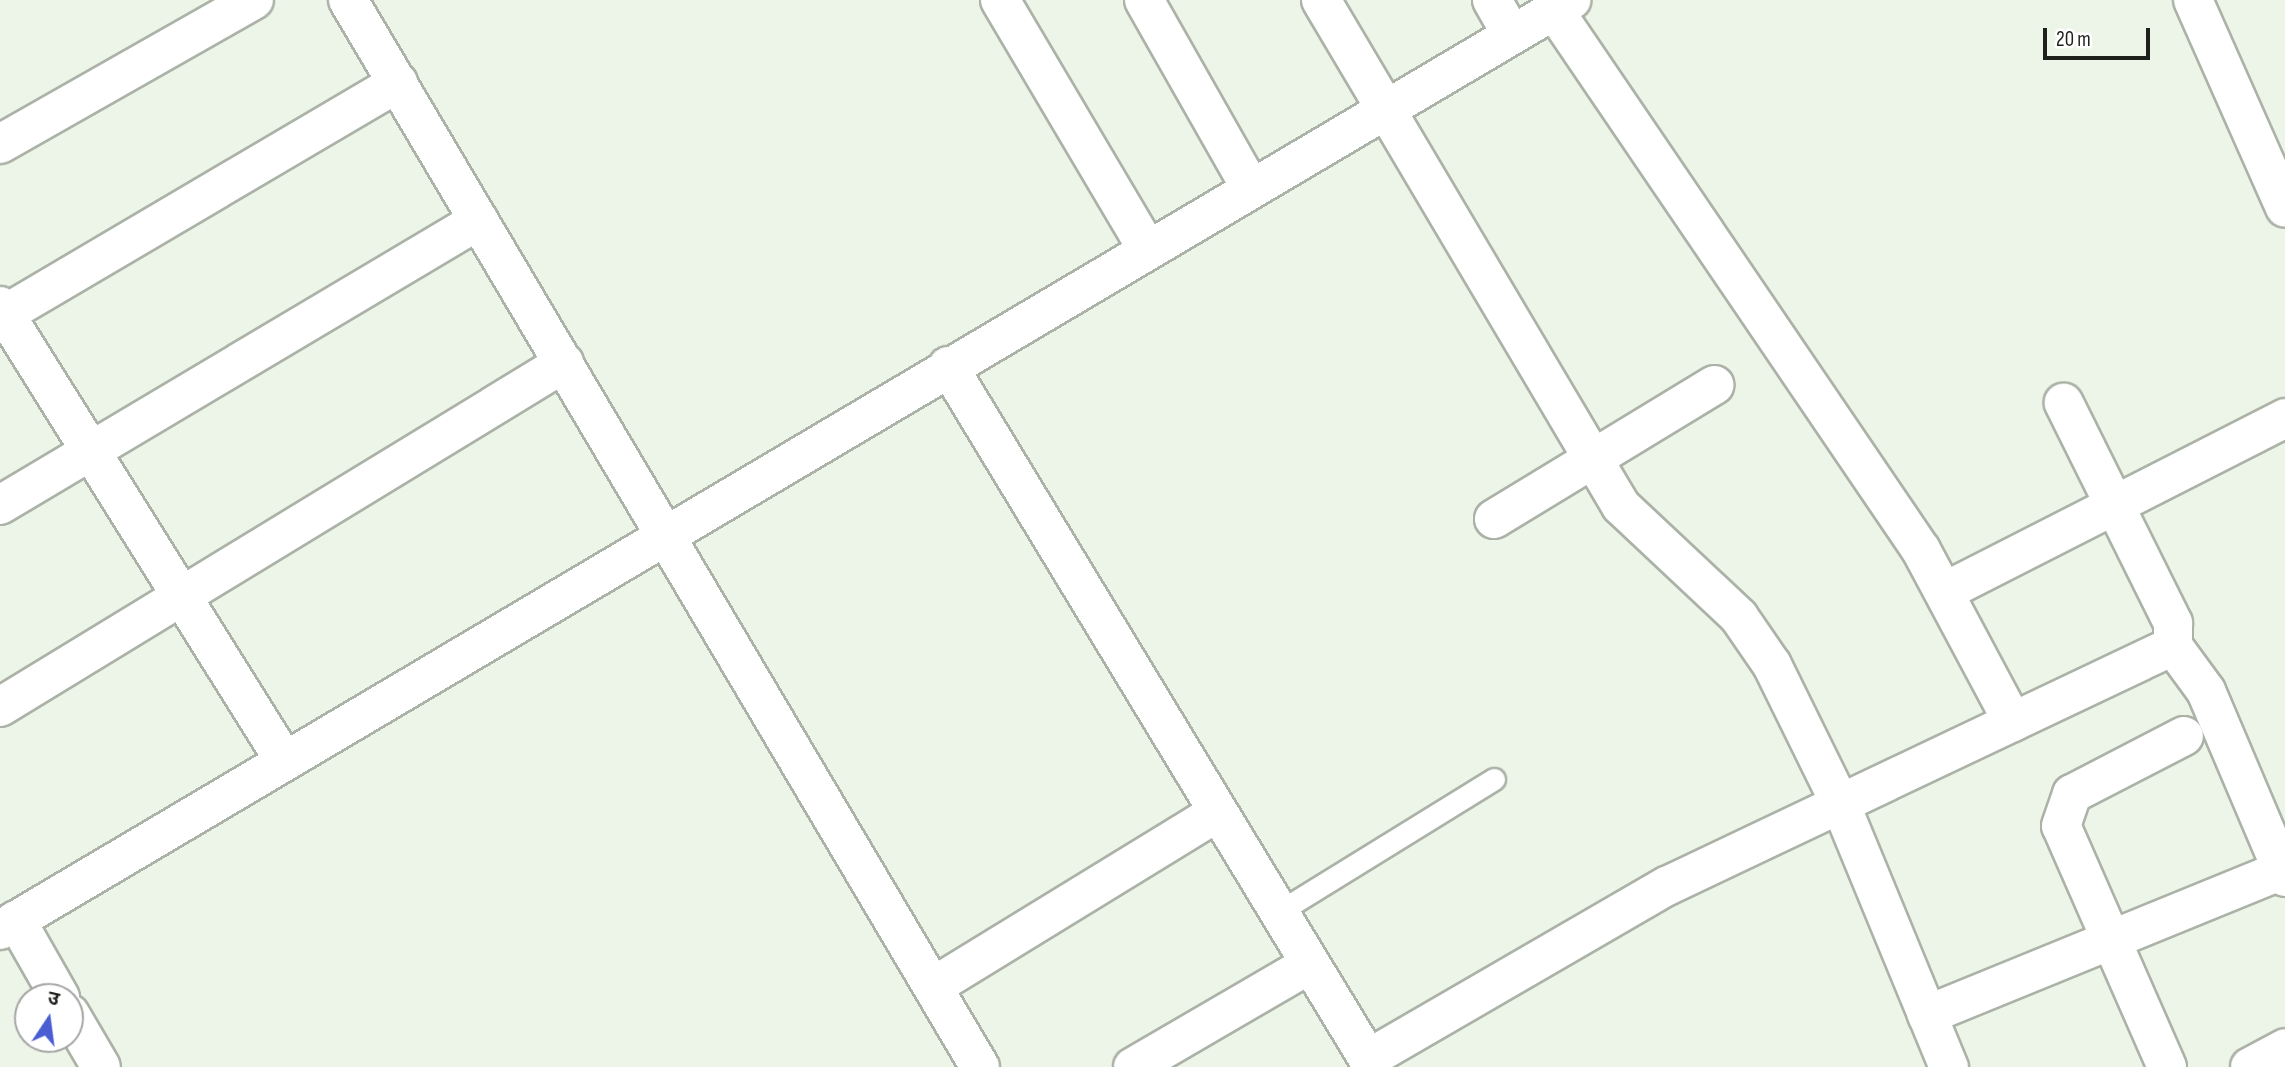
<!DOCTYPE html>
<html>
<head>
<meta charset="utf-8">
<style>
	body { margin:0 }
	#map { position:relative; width:2285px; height:1067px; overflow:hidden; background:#edf4e8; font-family:"Sofia Sans Condensed","Noto Sans Devanagari",sans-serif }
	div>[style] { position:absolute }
	.roads { filter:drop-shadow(2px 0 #abb2a7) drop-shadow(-2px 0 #abb2a7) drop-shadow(0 2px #abb2a7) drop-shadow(0 -2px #abb2a7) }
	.service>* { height:21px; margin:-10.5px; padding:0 10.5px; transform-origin:10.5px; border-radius:10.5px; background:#fff }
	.minor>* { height:38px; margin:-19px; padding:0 19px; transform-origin:19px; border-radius:19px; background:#fff }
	span { translate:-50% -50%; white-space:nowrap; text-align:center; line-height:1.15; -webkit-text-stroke:6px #fff; paint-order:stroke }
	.north { position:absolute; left:14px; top:983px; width:70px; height:70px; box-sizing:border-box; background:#fff; border:2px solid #a5a6a4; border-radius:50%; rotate:13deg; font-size:19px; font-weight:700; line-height:28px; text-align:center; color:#1d201b }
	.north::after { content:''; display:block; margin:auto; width:24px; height:32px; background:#495ed3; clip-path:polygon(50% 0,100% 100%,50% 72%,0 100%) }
	.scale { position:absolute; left:2043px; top:28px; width:107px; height:32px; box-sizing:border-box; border:4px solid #1d201b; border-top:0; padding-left:9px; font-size:21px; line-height:24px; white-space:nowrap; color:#1d201b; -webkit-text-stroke:5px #fff; paint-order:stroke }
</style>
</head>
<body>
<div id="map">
	<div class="roads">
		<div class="service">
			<div style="left:1277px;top:913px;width:255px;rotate:-31.7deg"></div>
		</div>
		<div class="minor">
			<div style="left:348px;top:0;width:1240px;rotate:59.36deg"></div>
			<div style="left:1000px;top:0;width:289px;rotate:59.4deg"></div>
			<div style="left:1144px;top:0;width:216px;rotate:60.4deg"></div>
			<div style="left:1321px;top:0;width:588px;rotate:59.34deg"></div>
			<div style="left:1621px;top:506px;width:162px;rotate:43.2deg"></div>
			<div style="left:1739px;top:617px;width:58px;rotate:55.5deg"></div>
			<div style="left:1772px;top:665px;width:154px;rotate:63.8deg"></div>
			<div style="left:1840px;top:803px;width:286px;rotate:67.6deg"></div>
			<div style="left:1492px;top:0;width:40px;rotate:60.3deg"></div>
			<div style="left:2193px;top:0;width:227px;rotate:66.1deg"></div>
			<div style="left:1554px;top:10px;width:653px;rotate:55.8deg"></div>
			<div style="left:1921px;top:550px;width:195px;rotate:61.9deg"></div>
			<div style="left:0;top:144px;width:292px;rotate:-29.6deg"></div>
			<div style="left:0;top:306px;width:536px;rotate:57.97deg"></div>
			<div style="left:0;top:317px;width:462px;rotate:-30.5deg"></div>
			<div style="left:948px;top:366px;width:820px;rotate:58.77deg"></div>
			<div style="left:0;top:505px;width:557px;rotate:-30.75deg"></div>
			<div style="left:1494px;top:519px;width:258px;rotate:-31.3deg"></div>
			<div style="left:1946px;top:591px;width:381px;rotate:-27deg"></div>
			<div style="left:2173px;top:646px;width:56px;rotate:53.7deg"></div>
			<div style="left:2206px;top:691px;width:202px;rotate:67deg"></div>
			<div style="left:0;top:707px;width:661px;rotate:-31.38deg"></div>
			<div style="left:16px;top:920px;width:89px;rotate:60.3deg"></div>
			<div style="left:0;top:930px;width:1826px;rotate:-30.62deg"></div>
			<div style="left:934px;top:986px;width:331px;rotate:-31.5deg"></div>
			<div style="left:70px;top:1014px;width:61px;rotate:59.7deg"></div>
			<div style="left:1927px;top:1015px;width:387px;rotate:-22.2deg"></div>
			<div style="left:1368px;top:1059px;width:345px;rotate:-30.1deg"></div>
			<div style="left:1667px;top:886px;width:560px;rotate:-25.38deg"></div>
			<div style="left:2173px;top:646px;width:23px;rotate:-90deg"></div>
			<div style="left:2173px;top:623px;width:246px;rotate:-116.4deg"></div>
			<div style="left:1133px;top:1067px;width:203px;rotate:-30.2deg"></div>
			<div style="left:2167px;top:1067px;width:263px;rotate:-113.7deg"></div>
			<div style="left:2061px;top:826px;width:34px;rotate:-71deg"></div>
			<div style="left:2072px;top:794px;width:126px;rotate:-27.4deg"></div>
			<div style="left:2250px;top:1067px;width:40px;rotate:-28deg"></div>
		</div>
	</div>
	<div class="north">उ</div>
	<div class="scale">20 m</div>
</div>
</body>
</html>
